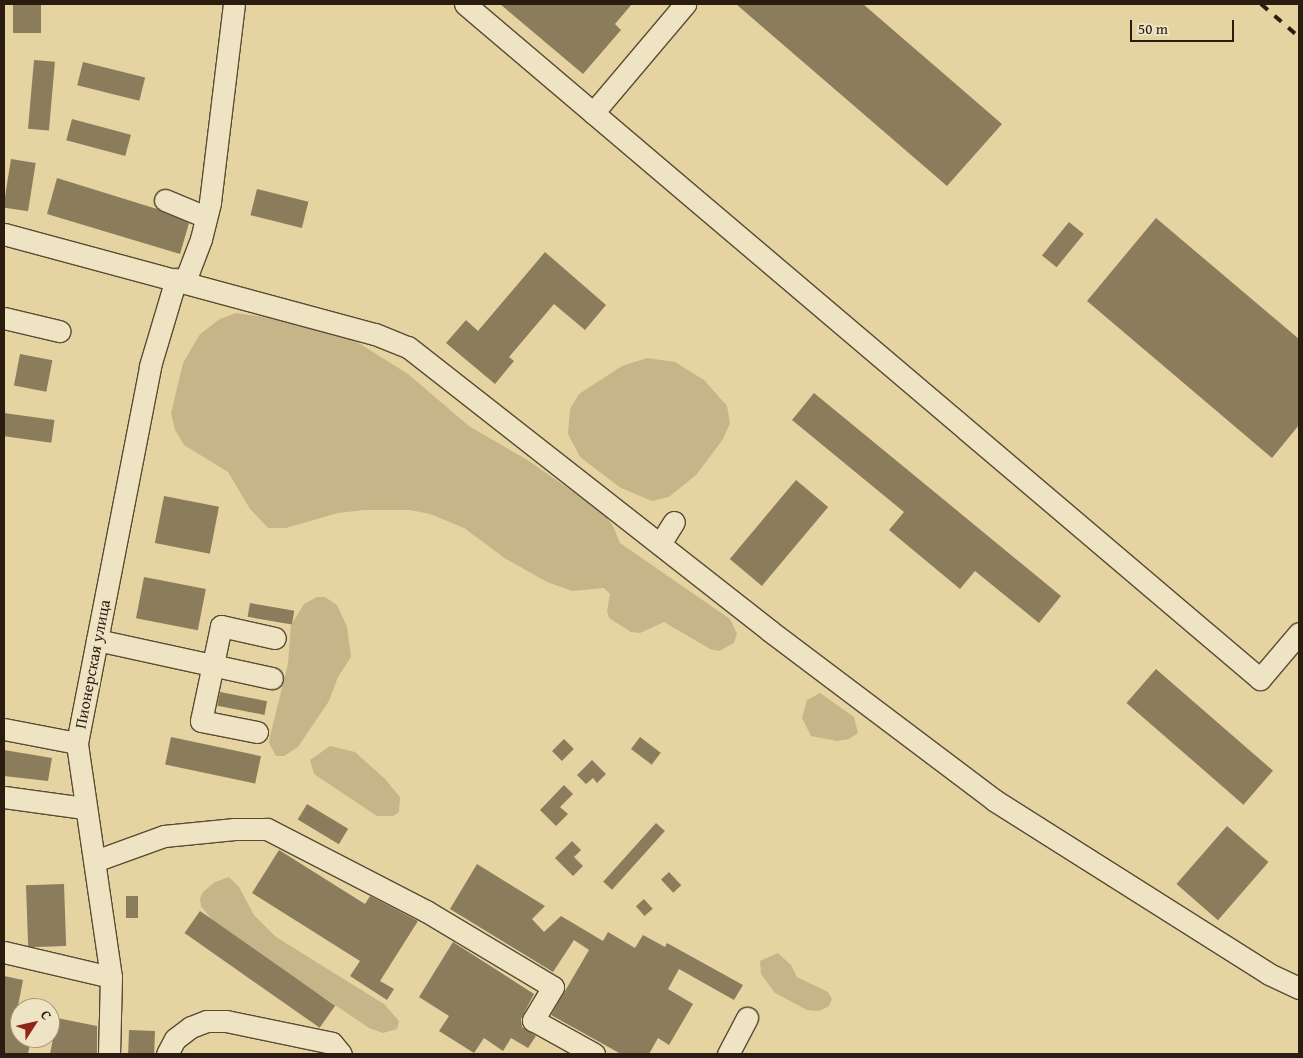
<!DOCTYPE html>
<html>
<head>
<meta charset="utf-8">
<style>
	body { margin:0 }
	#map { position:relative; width:1303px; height:1058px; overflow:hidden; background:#e5d4a2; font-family:"Gentium Book Plus",serif }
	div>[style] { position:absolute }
	.green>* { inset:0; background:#c5b589 }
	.building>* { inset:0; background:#8b7c5c; transform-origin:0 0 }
	.roads { filter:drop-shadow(1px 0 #594b34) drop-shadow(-1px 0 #594b34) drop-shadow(0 1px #594b34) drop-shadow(0 -1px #594b34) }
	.minor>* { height:21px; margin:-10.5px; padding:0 10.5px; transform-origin:10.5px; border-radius:10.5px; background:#eee3c3 }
	.rail>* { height:4px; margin-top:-2px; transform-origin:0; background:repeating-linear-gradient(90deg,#2a1d10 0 9px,transparent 0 18px) }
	span { translate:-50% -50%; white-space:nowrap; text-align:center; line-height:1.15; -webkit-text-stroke:4px #eee3c3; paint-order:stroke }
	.street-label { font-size:16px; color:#2a1d10 }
	.frame { position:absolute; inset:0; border:5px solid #2a1d10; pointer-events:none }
	.north { position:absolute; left:10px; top:998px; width:50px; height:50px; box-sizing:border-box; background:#eee3c3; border:1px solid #a0947b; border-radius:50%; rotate:55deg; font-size:14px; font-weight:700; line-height:20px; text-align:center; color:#2a1d10 }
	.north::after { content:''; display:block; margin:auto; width:18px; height:22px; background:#8f2418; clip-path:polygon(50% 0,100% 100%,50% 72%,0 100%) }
	.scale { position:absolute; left:1130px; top:20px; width:104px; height:22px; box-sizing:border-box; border:2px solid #2a1d10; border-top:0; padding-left:6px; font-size:15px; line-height:18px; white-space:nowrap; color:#2a1d10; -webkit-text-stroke:4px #eee3c3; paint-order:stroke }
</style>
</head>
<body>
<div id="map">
	<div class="green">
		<div style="clip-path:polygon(236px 313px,316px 324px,341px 332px,408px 374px,469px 426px,529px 461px,602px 512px,613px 526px,620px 543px,730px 619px,737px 634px,734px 643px,719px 651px,710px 649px,664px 622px,640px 633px,631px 632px,609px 618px,607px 611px,610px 594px,604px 588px,572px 591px,547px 582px,506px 559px,464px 528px,430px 514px,410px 510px,364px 510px,338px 513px,286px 528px,268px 528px,250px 509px,228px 472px,184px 445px,175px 430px,171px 413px,183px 363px,200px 334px,220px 319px)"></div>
		<div style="clip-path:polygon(647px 358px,675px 362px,704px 380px,727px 406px,730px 423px,723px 439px,697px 474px,669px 497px,652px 501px,621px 488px,580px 457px,568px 434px,570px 409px,579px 394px,622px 366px)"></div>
		<div style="clip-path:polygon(317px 597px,325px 597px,337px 605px,347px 627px,351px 657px,338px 677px,329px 701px,298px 747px,284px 756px,276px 756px,269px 743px,270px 736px,288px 664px,291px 625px,304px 604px)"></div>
		<div style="clip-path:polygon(820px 693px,854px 717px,858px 733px,849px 739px,837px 741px,811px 736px,802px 718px,807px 700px)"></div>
		<div style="clip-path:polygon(330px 746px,355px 752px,385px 779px,400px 797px,399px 812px,393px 816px,377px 816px,314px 774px,310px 760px)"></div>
		<div style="clip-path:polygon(229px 877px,239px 887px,254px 915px,276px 937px,384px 1004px,399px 1021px,397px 1029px,383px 1033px,369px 1028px,215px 924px,201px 906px,200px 899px,203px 892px,215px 882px)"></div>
		<div style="clip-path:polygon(778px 953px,791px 965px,797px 977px,828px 992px,832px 999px,829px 1006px,819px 1011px,807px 1010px,775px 993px,761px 974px,760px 961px)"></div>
	</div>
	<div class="building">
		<div style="left:13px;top:4px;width:28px;height:29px"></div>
		<div style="clip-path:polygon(500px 4px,632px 4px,615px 24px,621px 30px,583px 74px)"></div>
		<div style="clip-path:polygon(736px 4px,863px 4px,1002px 124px,947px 186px)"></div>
		<div style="left:34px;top:60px;width:21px;height:69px;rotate:5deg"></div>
		<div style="left:83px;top:62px;width:64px;height:24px;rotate:14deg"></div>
		<div style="left:72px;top:119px;width:61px;height:22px;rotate:15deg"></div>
		<div style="left:11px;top:159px;width:25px;height:49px;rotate:9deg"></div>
		<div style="clip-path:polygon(57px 178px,157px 209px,189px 223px,180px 254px,47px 214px)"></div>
		<div style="left:257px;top:189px;width:53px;height:27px;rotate:14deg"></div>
		<div style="clip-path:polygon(1156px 218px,1299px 339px,1299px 425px,1272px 458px,1087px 301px)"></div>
		<div style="left:1069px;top:222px;width:19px;height:43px;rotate:39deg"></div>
		<div style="clip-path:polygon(545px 252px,606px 305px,585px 330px,554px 304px,509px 357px,514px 361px,495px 384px,446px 343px,466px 320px,478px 331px)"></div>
		<div style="left:20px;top:354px;width:33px;height:32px;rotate:11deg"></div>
		<div style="clip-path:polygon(814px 393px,1061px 596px,1039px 623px,975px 571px,960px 589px,889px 530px,904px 512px,792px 420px)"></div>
		<div style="left:4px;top:413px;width:51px;height:23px;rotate:8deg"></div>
		<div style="left:796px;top:480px;width:42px;height:103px;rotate:40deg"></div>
		<div style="left:164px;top:496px;width:56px;height:48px;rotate:11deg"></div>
		<div style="left:144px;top:577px;width:63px;height:42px;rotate:11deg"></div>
		<div style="left:250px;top:603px;width:45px;height:14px;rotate:10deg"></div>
		<div style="left:1156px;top:669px;width:155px;height:45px;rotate:41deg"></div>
		<div style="left:220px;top:692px;width:48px;height:14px;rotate:11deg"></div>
		<div style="left:171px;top:737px;width:92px;height:28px;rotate:12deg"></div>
		<div style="left:640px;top:737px;width:26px;height:15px;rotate:37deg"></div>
		<div style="left:564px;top:739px;width:14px;height:17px;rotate:45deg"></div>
		<div style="clip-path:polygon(4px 750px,52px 758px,48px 781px,4px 776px)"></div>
		<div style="clip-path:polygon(592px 760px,606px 774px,597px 783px,593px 778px,586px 784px,577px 775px)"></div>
		<div style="clip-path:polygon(564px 785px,573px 794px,560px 807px,568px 814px,556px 826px,540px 810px)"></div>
		<div style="left:307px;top:804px;width:48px;height:18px;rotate:31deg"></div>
		<div style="left:656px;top:823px;width:12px;height:79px;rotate:42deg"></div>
		<div style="left:1227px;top:826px;width:55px;height:77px;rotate:41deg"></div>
		<div style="clip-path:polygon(572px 841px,581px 850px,574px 857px,583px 866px,573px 876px,555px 858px)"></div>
		<div style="clip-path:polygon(279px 850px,365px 904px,370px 896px,418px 921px,380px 981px,394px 989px,387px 1000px,350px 976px,360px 961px,252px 893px)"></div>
		<div style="clip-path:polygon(477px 864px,545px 906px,532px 919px,544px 932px,561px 916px,603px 941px,608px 932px,635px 948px,643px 935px,665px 947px,667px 943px,743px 985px,734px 1000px,679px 969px,668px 989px,693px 1004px,669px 1045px,658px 1038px,649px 1054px,621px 1054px,551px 1015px,589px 950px,574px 940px,553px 972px,450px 909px)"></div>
		<div style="left:669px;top:872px;width:18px;height:11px;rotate:47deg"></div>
		<div style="left:64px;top:884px;width:62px;height:38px;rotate:88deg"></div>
		<div style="left:138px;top:896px;width:22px;height:12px;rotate:90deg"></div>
		<div style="left:644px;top:899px;width:13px;height:11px;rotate:48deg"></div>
		<div style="left:200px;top:911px;width:165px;height:27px;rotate:35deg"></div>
		<div style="clip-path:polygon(453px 942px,534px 994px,521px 1019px,522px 1027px,536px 1036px,528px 1048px,511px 1038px,503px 1051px,484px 1038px,474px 1053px,439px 1031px,449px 1016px,419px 997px)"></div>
		<div style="clip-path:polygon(4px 976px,23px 980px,17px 1011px,20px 1012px,20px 1038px,31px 1038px,28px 1054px,4px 1054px)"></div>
		<div style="clip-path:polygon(57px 1018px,97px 1026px,97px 1054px,50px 1054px)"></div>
		<div style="left:129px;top:1030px;width:26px;height:24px;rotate:2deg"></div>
	</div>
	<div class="roads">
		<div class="minor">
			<div style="left:465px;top:4px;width:1043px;rotate:40.33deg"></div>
			<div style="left:1260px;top:679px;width:60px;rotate:-49.7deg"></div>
			<div style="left:593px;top:113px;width:143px;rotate:-49.8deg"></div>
			<div style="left:165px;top:200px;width:44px;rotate:22.5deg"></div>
			<div style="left:4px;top:234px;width:384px;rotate:15.1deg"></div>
			<div style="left:375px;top:334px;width:35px;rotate:22deg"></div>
			<div style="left:408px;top:347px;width:460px;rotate:38.1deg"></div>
			<div style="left:770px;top:631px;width:281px;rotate:37deg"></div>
			<div style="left:994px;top:800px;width:325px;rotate:32.3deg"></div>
			<div style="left:1269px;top:974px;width:33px;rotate:25deg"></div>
			<div style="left:185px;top:281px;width:45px;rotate:-69.1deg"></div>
			<div style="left:201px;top:239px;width:38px;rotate:-76deg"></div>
			<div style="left:210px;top:202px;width:199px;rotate:-83.1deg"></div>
			<div style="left:4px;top:318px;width:57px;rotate:13.3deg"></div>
			<div style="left:660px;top:544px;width:26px;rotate:-58deg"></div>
			<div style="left:97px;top:640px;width:179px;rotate:12.3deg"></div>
			<div style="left:4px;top:729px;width:74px;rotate:10.9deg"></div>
			<div style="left:257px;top:732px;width:57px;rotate:-168.9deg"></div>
			<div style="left:201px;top:721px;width:97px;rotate:-78.1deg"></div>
			<div style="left:221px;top:626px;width:55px;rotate:12.5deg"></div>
			<div style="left:4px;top:797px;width:81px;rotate:7.8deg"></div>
			<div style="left:95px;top:861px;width:73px;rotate:-19.9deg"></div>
			<div style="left:164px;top:836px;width:71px;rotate:-5.6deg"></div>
			<div style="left:235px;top:829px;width:32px"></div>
			<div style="left:267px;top:829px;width:179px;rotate:27.3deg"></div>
			<div style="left:426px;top:911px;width:148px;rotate:30.9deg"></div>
			<div style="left:553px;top:987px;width:39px;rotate:121deg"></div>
			<div style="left:533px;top:1020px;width:70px;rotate:29.1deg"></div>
			<div style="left:4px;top:952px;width:110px;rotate:13.2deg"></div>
			<div style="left:109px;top:1054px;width:77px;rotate:-88.5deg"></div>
			<div style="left:111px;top:977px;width:236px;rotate:-98.3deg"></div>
			<div style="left:77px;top:743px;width:384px;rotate:-79deg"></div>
			<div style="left:150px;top:366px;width:91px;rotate:-73.4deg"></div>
			<div style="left:167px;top:1054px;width:17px;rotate:-62deg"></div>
			<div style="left:175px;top:1039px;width:20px;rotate:-37deg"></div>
			<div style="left:191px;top:1027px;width:17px;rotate:-21deg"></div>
			<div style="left:207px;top:1021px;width:19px"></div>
			<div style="left:226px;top:1021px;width:108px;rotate:11.7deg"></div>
			<div style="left:332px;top:1043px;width:14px;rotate:51deg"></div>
			<div style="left:728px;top:1054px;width:41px;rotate:-62.2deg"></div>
		</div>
	</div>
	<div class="rail">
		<div style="left:1261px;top:4px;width:50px;rotate:41deg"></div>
	</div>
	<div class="street-label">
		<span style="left:92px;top:664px;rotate:-79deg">Пионерская улица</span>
	</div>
	<div class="frame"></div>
	<div class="north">С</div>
	<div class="scale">50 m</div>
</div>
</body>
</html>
